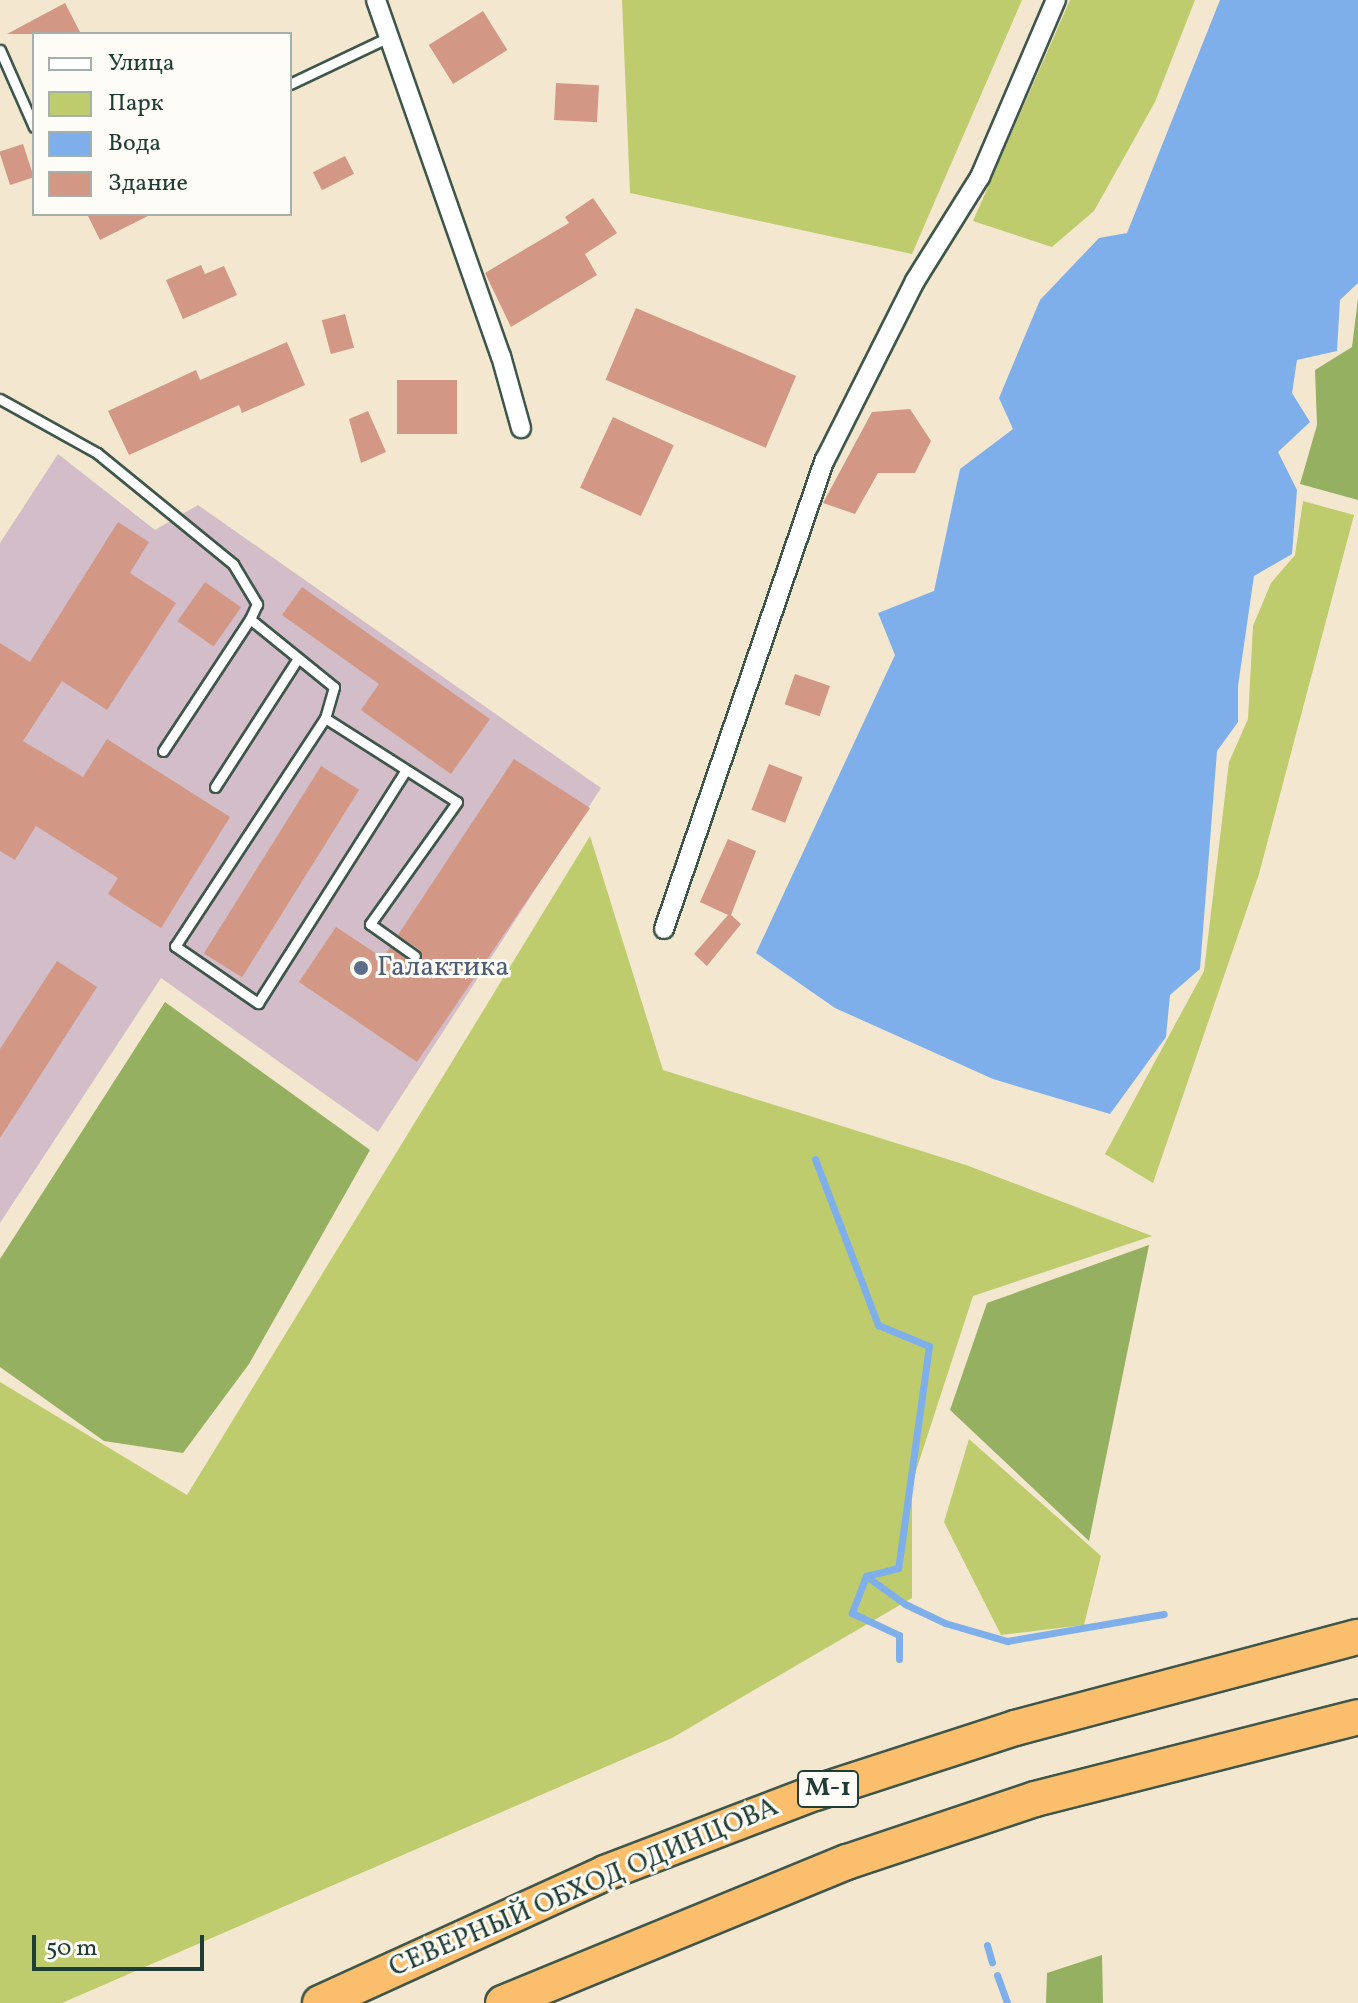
<!DOCTYPE html>
<html>
<head>
<meta charset="utf-8">
<style>
	body { margin:0 }
	#map { position:relative; width:1358px; height:2003px; overflow:hidden; background:#f4e7cf; font-family:Vollkorn,serif }
	div>[style] { position:absolute }
	.industrial>* { inset:0; background:#d2bdc8 }
	.green>* { inset:0; background:#becc6e }
	.forest>* { inset:0; background:#96b061 }
	.water>* { inset:0; background:#7fafea }
	.stream>* { height:7px; margin:-3.5px; padding:0 3.5px; transform-origin:3.5px; border-radius:3.5px; background:#7fafea }
	.building>* { inset:0; background:#d29885; transform-origin:0 0 }
	.roads { filter:drop-shadow(2px 0 #3f564b) drop-shadow(-2px 0 #3f564b) drop-shadow(0 2px #3f564b) drop-shadow(0 -2px #3f564b) }
	.lane>* { height:9px; margin:-4.5px; padding:0 4.5px; transform-origin:4.5px; border-radius:4.5px; background:#fff }
	.street>* { height:18px; margin:-9px; padding:0 9px; transform-origin:9px; border-radius:9px; background:#fff }
	.highway>* { height:34px; margin:-17px; padding:0 17px; transform-origin:17px; border-radius:17px; background:#fabe6d }
	.dots>* { width:22px; height:22px; translate:-50% -50%; box-sizing:border-box; border:4px solid #fdfcf7; border-radius:50% }
	span { translate:-50% -50%; white-space:nowrap; text-align:center; line-height:1.15; -webkit-text-stroke:6px #fdfcf7; paint-order:stroke }
	.shield-label span { padding:2px 6px; background:#fdfcf7; border:2px solid; border-radius:6px; -webkit-text-stroke-width:0 }
	.shield-label { font-size:26px; color:#1f3d34; font-weight:700 }
	.service-label { font-size:28px; color:#4e5e75 }
	.left { translate:0 -50%; text-align:left }
	.street-label { font-size:28px; color:#1f3d34 }
	.legend { position:absolute; left:32px; top:32px; width:260px; height:184px; box-sizing:border-box; background:#fdfcf7; border:2px solid #a4b0a9; margin:0; padding:10px 14px; list-style:none; font-size:24px; color:#1f3d34 }
	.legend li { display:flex; align-items:center; gap:16px; height:40px }
	.legend b { width:40px; border:2px solid #a4b0a9 }
	.scale { position:absolute; left:32px; top:1935px; width:172px; height:36px; box-sizing:border-box; border:4px solid #1f3d34; border-top:0; padding-left:10px; font-size:24px; line-height:28px; white-space:nowrap; color:#1f3d34; -webkit-text-stroke:6px #fdfcf7; paint-order:stroke }
</style>
</head>
<body>
<div id="map">
	<div class="industrial">
		<div style="clip-path:polygon(58px 454px,155px 530px,198px 505px,601px 788px,378px 1132px,161px 978px,0 1223px,0 543px)"></div>
	</div>
	<div class="green">
		<div style="clip-path:polygon(622px 0,1022px 0,912px 254px,630px 193px)"></div>
		<div style="clip-path:polygon(1070px 0,1195px 0,1155px 102px,1094px 211px,1052px 247px,973px 221px)"></div>
		<div style="clip-path:polygon(1303px 501px,1354px 515px,1259px 874px,1153px 1183px,1105px 1154px,1204px 971px,1229px 762px,1248px 719px,1253px 626px,1271px 583px,1295px 555px)"></div>
		<div style="clip-path:polygon(590px 836px,663px 1070px,966px 1165px,1152px 1236px,973px 1296px,912px 1483px,912px 1598px,672px 1738px,62px 2003px,0 2003px,0 1382px,187px 1495px)"></div>
		<div style="clip-path:polygon(969px 1439px,1101px 1556px,1084px 1625px,1001px 1635px,944px 1522px)"></div>
	</div>
	<div class="forest">
		<div style="clip-path:polygon(1358px 298px,1358px 500px,1300px 484px,1317px 425px,1315px 370px,1352px 347px)"></div>
		<div style="clip-path:polygon(165px 1002px,370px 1150px,249px 1364px,183px 1453px,104px 1441px,0 1367px,0 1259px)"></div>
		<div style="clip-path:polygon(1149px 1245px,1089px 1541px,950px 1410px,987px 1303px)"></div>
		<div style="clip-path:polygon(1102px 1955px,1103px 2003px,1046px 2003px,1047px 1973px)"></div>
	</div>
	<div class="water">
		<div style="clip-path:polygon(1220px 0,1358px 0,1358px 283px,1340px 300px,1337px 351px,1297px 360px,1292px 393px,1310px 422px,1278px 452px,1297px 490px,1292px 554px,1254px 576px,1238px 686px,1238px 722px,1217px 751px,1200px 969px,1170px 995px,1166px 1037px,1110px 1114px,993px 1079px,835px 1008px,756px 953px,895px 655px,878px 613px,934px 591px,960px 469px,1013px 429px,999px 398px,1040px 300px,1099px 238px,1127px 233px)"></div>
	</div>
	<div class="stream">
		<div style="left:815px;top:1159px;width:178px;rotate:69.2deg"></div>
		<div style="left:878px;top:1325px;width:55px;rotate:22.4deg"></div>
		<div style="left:929px;top:1346px;width:224px;rotate:97.9deg"></div>
		<div style="left:898px;top:1568px;width:33px;rotate:166deg"></div>
		<div style="left:866px;top:1576px;width:40px;rotate:111deg"></div>
		<div style="left:852px;top:1613px;width:52px;rotate:25.1deg"></div>
		<div style="left:899px;top:1635px;width:24px;rotate:90deg"></div>
		<div style="left:866px;top:1576px;width:48px;rotate:35.7deg"></div>
		<div style="left:905px;top:1604px;width:44px;rotate:25.4deg"></div>
		<div style="left:945px;top:1623px;width:65px;rotate:16.2deg"></div>
		<div style="left:1007px;top:1641px;width:159px;rotate:-9.8deg"></div>
		<div style="left:987px;top:1945px;width:18px;rotate:74deg"></div>
		<div style="left:997px;top:1975px;width:30px;rotate:70deg"></div>
	</div>
	<div class="building">
		<div style="clip-path:polygon(65px 3px,81px 34px,7px 34px)"></div>
		<div style="left:483px;top:11px;width:46px;height:64px;rotate:58deg"></div>
		<div style="left:556px;top:83px;width:43px;height:37px;rotate:3deg"></div>
		<div style="left:23px;top:144px;width:35px;height:25px;rotate:72deg"></div>
		<div style="left:345px;top:156px;width:20px;height:36px;rotate:63deg"></div>
		<div style="clip-path:polygon(593px 198px,617px 233px,585px 254px,597px 275px,511px 327px,485px 273px,569px 223px,565px 217px)"></div>
		<div style="clip-path:polygon(87px 214px,152px 214px,100px 240px)"></div>
		<div style="clip-path:polygon(201px 265px,205px 274px,224px 266px,237px 295px,183px 319px,166px 280px)"></div>
		<div style="left:636px;top:308px;width:174px;height:78px;rotate:23deg"></div>
		<div style="left:345px;top:314px;width:35px;height:24px;rotate:75deg"></div>
		<div style="clip-path:polygon(287px 342px,305px 385px,242px 413px,239px 405px,129px 455px,108px 411px,196px 370px,200px 380px)"></div>
		<div style="left:457px;top:380px;width:54px;height:60px;rotate:90deg"></div>
		<div style="clip-path:polygon(910px 409px,931px 441px,915px 473px,878px 473px,855px 514px,823px 503px,872px 412px)"></div>
		<div style="clip-path:polygon(368px 411px,386px 452px,361px 463px,349px 419px)"></div>
		<div style="left:613px;top:417px;width:67px;height:78px;rotate:25deg"></div>
		<div style="clip-path:polygon(118px 522px,149px 542px,130px 573px,176px 603px,107px 710px,62px 681px,23px 741px,83px 777px,107px 739px,230px 817px,161px 928px,108px 894px,118px 878px,36px 826px,15px 860px,0 851px,0 643px,30px 662px)"></div>
		<div style="left:205px;top:582px;width:44px;height:48px;rotate:35deg"></div>
		<div style="clip-path:polygon(302px 587px,490px 719px,451px 774px,361px 710px,379px 684px,282px 615px)"></div>
		<div style="left:795px;top:674px;width:37px;height:32px;rotate:19deg"></div>
		<div style="clip-path:polygon(514px 759px,590px 808px,417px 1062px,299px 982px,336px 927px,383px 958px,390px 947px,411px 962px,421px 961px,420px 950px,398px 935px)"></div>
		<div style="left:769px;top:764px;width:36px;height:49px;rotate:21deg"></div>
		<div style="left:321px;top:766px;width:45px;height:221px;rotate:32deg"></div>
		<div style="clip-path:polygon(728px 839px,756px 851px,731px 915px,741px 924px,707px 966px,694px 954px,728px 915px,700px 902px)"></div>
		<div style="clip-path:polygon(57px 961px,97px 987px,0 1138px,0 1049px)"></div>
	</div>
	<div class="roads">
		<div class="lane">
			<div style="left:0;top:50px;width:84px;rotate:66.2deg"></div>
			<div style="left:290px;top:84px;width:107px;rotate:-25.4deg"></div>
			<div style="left:0;top:399px;width:111px;rotate:29.1deg"></div>
			<div style="left:97px;top:453px;width:176px;rotate:39.2deg"></div>
			<div style="left:233px;top:564px;width:47px;rotate:59deg"></div>
			<div style="left:257px;top:604px;width:17px;rotate:115deg"></div>
			<div style="left:250px;top:619px;width:108px;rotate:39deg"></div>
			<div style="left:334px;top:687px;width:32px;rotate:106deg"></div>
			<div style="left:325px;top:718px;width:156px;rotate:32.5deg"></div>
			<div style="left:457px;top:802px;width:150px;rotate:125.5deg"></div>
			<div style="left:370px;top:924px;width:55px;rotate:35.4deg"></div>
			<div style="left:325px;top:718px;width:273px;rotate:123.3deg"></div>
			<div style="left:175px;top:946px;width:101px;rotate:34.5deg"></div>
			<div style="left:258px;top:1003px;width:276px;rotate:-57.6deg"></div>
			<div style="left:163px;top:751px;width:158px;rotate:-56.6deg"></div>
			<div style="left:215px;top:787px;width:153px;rotate:-57.2deg"></div>
		</div>
		<div class="street">
			<div style="left:376px;top:0;width:377px;rotate:70.7deg"></div>
			<div style="left:501px;top:356px;width:75px;rotate:74.5deg"></div>
			<div style="left:664px;top:929px;width:496px;rotate:-71.1deg"></div>
			<div style="left:825px;top:460px;width:200px;rotate:-63.3deg"></div>
			<div style="left:915px;top:281px;width:123px;rotate:-58deg"></div>
			<div style="left:980px;top:177px;width:193px;rotate:-66.8deg"></div>
		</div>
		<div class="highway">
			<div style="left:320px;top:2003px;width:313px;rotate:-24.5deg"></div>
			<div style="left:605px;top:1873px;width:225px;rotate:-20.9deg"></div>
			<div style="left:815px;top:1793px;width:210px;rotate:-18deg"></div>
			<div style="left:1015px;top:1728px;width:355px;rotate:-14.9deg"></div>
			<div style="left:503px;top:2003px;width:372px;rotate:-22.3deg"></div>
			<div style="left:847px;top:1862px;width:198px;rotate:-18.5deg"></div>
			<div style="left:1035px;top:1799px;width:333px;rotate:-14.2deg"></div>
		</div>
	</div>
	<div class="dots">
		<div style="left:361px;top:968px;background:#5c6f8a"></div>
	</div>
	<div class="shield-label">
		<span style="left:828px;top:1789px">М-1</span>
	</div>
	<div class="service-label">
		<span class="left" style="left:377px;top:968px">Галактика</span>
	</div>
	<div class="street-label">
		<span style="left:584px;top:1888px;rotate:-23deg">СЕВЕРНЫЙ ОБХОД ОДИНЦОВА</span>
	</div>
	<ul class="legend">
	<li><b style="height:10px;background:#fff"></b>Улица</li>
	<li><b style="height:22px;background:#becc6e"></b>Парк</li>
	<li><b style="height:22px;background:#7fafea"></b>Вода</li>
	<li><b style="height:22px;background:#d29885"></b>Здание</li>
	</ul>
	<div class="scale">50 m</div>
</div>
</body>
</html>
